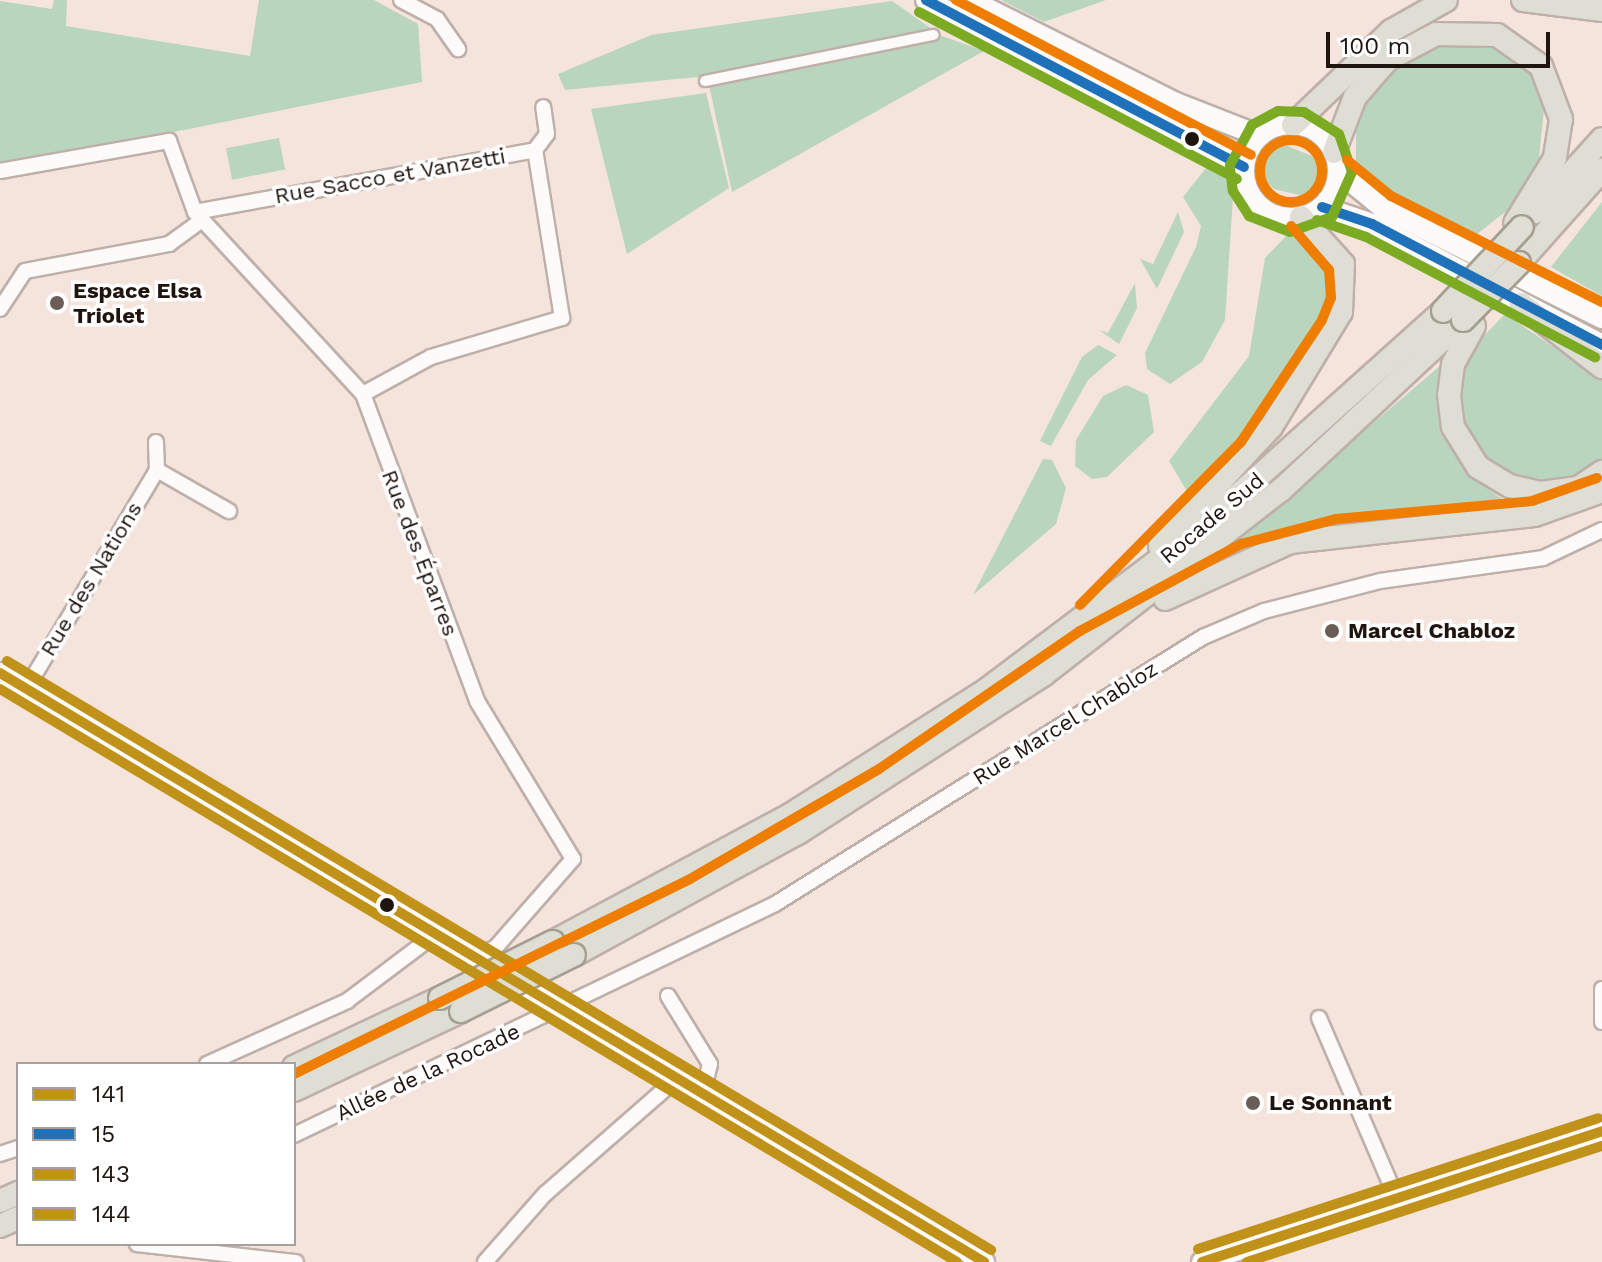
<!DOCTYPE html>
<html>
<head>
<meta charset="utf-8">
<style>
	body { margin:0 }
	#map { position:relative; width:1602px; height:1262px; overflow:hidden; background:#f4e4dc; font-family:"Work Sans",sans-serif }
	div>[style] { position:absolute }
	.green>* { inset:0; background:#b9d5be; transform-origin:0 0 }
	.roads { filter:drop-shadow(2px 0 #beb0a9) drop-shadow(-2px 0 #beb0a9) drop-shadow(0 2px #beb0a9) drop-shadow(0 -2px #beb0a9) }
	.pedestrian>* { height:10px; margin:-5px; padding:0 5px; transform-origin:5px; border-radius:5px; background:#fdfbfa }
	.minor>* { height:14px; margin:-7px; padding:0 7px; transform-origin:7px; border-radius:7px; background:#fdfbfa }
	.secondary>* { height:20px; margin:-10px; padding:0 10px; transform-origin:10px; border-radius:10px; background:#fdfbfa }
	.secondary>.ring { margin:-10px; padding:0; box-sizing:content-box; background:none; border:20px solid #fdfbfa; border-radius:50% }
	.trunk>* { height:22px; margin:-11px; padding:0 11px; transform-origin:11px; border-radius:11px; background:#deded4 }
	.bridges { filter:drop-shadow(2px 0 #a49f90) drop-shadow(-2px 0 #a49f90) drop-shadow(0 2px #a49f90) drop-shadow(0 -2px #a49f90) }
	.trunk-bridge>* { height:22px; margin:-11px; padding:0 11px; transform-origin:11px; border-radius:11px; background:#deded4 }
	.bus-1>* { height:10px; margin:-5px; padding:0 5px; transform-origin:5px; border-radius:5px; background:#c0921a }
	.bus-2>* { height:10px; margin:-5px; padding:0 5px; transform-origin:5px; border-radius:5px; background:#1f72b9 }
	.bus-3>* { height:10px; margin:-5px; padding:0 5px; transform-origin:5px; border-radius:5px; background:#c0921a }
	.bus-4>* { height:10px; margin:-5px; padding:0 5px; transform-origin:5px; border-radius:5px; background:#c0921a }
	.bus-5>* { height:10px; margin:-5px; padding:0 5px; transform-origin:5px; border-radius:5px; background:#7cab23 }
	.bus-6>* { height:10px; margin:-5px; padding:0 5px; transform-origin:5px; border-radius:5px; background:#ee7d00 }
	.bus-6>.ring { margin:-5px; padding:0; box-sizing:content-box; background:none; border:10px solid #ee7d00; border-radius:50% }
	.dots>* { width:22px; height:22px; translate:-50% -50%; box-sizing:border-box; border:4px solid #fff; border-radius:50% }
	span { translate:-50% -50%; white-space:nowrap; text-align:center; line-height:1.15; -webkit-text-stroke:7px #fff; paint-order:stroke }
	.street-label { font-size:22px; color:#20140e }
	.poi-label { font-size:22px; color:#20140e; font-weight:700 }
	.left { translate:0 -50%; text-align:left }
	.legend { position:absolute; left:16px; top:1062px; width:280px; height:184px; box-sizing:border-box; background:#fff; border:2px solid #a6a19f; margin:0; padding:10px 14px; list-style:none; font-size:24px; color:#20140e }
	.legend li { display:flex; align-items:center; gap:16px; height:40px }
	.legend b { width:40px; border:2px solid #a6a19f }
	.scale { position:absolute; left:1326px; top:32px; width:224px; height:36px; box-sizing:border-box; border:4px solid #20140e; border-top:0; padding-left:10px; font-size:24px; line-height:28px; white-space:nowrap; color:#20140e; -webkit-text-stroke:6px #fff; paint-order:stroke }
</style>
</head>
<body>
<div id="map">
	<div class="green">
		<div style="clip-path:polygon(54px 0,67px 0,66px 26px,250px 56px,259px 0,374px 0,418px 24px,422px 82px,0 167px,0 1px,52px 9px)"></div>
		<div style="clip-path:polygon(1001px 0,1106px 0,1044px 22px)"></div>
		<div style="clip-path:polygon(892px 1px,942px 36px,984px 51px,732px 192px,707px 76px,565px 90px,558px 74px,651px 35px)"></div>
		<div style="clip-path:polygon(1446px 37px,1488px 40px,1523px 61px,1545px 100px,1538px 168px,1514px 205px,1472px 238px,1369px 183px,1356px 162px,1356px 131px,1373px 87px,1398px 60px)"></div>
		<div style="clip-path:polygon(706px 93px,729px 188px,627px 254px,591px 109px)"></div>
		<div style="left:279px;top:138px;width:32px;height:54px;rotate:79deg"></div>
		<div style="clip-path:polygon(1272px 140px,1312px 156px,1324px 171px,1312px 198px,1274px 189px,1254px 170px)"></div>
		<div style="clip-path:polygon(1214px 158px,1234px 181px,1225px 320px,1202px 362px,1170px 384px,1147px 369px,1145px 353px,1196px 247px,1201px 226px,1183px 197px)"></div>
		<div style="clip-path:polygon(1602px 202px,1602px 296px,1551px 267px)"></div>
		<div style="clip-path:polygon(1178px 212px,1184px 232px,1157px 289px,1140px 259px,1153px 264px)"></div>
		<div style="clip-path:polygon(1292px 230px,1313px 237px,1337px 285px,1279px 404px,1188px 493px,1169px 461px,1249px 356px,1265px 258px)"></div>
		<div style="clip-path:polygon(1135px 283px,1137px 308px,1119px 344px,1099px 330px,1108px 333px)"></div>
		<div style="clip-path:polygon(1505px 314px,1602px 380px,1602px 459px,1587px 473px,1524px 483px,1481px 458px,1461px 427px,1457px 390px,1470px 350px)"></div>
		<div style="clip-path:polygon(1098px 345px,1117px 355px,1088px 380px,1051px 446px,1040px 441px,1082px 357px)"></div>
		<div style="clip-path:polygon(1441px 365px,1440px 433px,1481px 484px,1515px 508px,1327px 519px,1217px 556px)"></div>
		<div style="clip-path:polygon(1126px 385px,1148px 395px,1154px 432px,1107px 477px,1092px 479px,1075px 466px,1076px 440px,1103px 396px)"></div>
		<div style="clip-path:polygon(1043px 459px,1052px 460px,1066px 488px,1056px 524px,973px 595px)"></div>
	</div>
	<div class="roads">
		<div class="pedestrian">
			<div style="left:705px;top:81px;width:233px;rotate:-11.4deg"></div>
		</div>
		<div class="minor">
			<div style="left:401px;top:0;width:41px;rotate:27.8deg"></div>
			<div style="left:437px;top:19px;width:37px;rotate:55deg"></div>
			<div style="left:0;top:171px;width:172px;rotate:-10.1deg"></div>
			<div style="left:169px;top:141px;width:76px;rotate:69.9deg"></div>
			<div style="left:195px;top:212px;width:248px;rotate:47.3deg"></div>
			<div style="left:363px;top:394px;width:327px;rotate:69.6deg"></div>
			<div style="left:477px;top:701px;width:185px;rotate:58.7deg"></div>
			<div style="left:573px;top:859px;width:118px;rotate:131.2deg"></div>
			<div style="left:495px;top:948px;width:23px;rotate:157deg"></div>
			<div style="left:195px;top:212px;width:346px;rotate:-10.3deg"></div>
			<div style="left:535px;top:150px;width:20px;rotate:-53deg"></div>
			<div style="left:547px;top:134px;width:27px;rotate:-98deg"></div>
			<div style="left:0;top:309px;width:45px;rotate:-56.7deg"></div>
			<div style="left:25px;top:271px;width:147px;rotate:-10.6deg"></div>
			<div style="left:169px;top:244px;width:41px;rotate:-36deg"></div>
			<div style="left:363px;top:394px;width:77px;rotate:-28.6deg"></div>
			<div style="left:431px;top:357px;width:137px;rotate:-16.6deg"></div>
			<div style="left:562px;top:318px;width:170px;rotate:-99.1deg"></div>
			<div style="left:156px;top:442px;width:28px;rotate:88deg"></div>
			<div style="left:26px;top:689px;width:255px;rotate:-59.1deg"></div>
			<div style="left:157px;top:470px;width:83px;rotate:29.7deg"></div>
			<div style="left:1602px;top:989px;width:33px;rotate:90deg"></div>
			<div style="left:668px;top:996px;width:80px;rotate:58.3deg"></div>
			<div style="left:710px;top:1064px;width:34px;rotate:104deg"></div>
			<div style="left:1319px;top:1018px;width:197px;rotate:66.7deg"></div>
			<div style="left:207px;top:1064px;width:154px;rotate:-24.2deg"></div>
			<div style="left:347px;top:1001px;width:111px;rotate:-37deg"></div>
			<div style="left:294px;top:1135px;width:534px;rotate:-25.65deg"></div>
			<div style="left:775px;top:904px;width:504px;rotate:-31.96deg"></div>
			<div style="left:1203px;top:637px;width:66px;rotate:-23.1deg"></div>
			<div style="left:1264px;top:611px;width:120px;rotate:-14.5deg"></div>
			<div style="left:1380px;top:581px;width:165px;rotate:-8deg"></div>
			<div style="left:1543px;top:558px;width:65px;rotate:-25.4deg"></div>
			<div style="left:0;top:1154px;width:19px;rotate:-18deg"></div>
			<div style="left:137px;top:1244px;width:160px;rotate:6.5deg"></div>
			<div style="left:485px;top:1262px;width:91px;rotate:-48.6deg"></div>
			<div style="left:545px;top:1194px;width:171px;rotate:-41.2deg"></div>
		</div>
		<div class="secondary">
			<div style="left:926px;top:0;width:359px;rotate:27.7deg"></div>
			<div style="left:970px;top:0;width:230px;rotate:26.6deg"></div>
			<div style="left:1176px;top:103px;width:90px;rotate:21.4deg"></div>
			<div class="ring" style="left:1244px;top:124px;width:74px;height:74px"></div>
			<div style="left:1338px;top:171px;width:58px;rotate:39.4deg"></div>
			<div style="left:1383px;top:208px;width:245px;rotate:26.7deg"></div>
			<div style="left:1322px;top:207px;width:53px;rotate:18.8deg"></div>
			<div style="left:1372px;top:224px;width:260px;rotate:27.7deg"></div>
			<div style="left:0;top:673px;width:1147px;rotate:30.9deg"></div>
			<div style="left:1202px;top:1262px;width:421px;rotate:-18.1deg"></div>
		</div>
		<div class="trunk">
			<div style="left:1523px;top:0;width:80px;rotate:7.2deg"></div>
			<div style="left:1293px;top:125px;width:136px;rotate:-43.8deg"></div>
			<div style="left:1391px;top:31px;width:63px;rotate:-29.4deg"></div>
			<div style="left:1334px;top:152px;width:59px;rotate:-69.1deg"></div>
			<div style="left:1355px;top:97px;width:49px;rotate:-49.1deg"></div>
			<div style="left:1387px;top:60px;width:55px;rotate:-28deg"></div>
			<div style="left:1436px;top:34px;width:61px;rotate:0.9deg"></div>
			<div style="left:1497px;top:35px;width:54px;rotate:35.2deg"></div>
			<div style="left:1541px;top:66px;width:57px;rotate:69.3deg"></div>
			<div style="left:1561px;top:119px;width:39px;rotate:99deg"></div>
			<div style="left:1555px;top:158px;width:76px;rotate:121.6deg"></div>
			<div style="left:1536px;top:212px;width:98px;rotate:-47.9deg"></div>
			<div style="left:1519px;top:263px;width:125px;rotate:-48.3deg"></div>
			<div style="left:1521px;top:304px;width:103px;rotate:37.9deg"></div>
			<div style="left:1474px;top:326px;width:43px;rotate:118.9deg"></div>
			<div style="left:1453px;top:364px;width:31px;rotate:97deg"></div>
			<div style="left:1449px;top:395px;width:32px;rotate:83deg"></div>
			<div style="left:1453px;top:427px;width:47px;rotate:58deg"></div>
			<div style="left:1478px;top:467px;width:37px;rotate:31deg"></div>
			<div style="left:1510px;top:486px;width:32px;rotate:13deg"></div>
			<div style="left:1541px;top:493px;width:37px;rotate:-8deg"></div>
			<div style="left:1578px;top:488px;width:29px;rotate:-34deg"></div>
			<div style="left:1160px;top:546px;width:163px;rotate:-47deg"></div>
			<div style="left:1271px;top:427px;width:135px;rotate:-58.7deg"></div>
			<div style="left:1341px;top:312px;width:48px;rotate:-87.6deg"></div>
			<div style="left:1343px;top:264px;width:63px;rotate:-131.8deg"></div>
			<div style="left:1165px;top:599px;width:137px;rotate:-24.5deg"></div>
			<div style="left:1290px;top:542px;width:246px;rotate:-6.3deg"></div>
			<div style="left:1535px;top:515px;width:71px;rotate:-19.7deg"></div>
			<div style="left:553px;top:942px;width:269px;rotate:-28.2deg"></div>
			<div style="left:790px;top:815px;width:236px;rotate:-32.5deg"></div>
			<div style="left:989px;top:688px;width:263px;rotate:-37deg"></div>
			<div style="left:1199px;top:530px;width:328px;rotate:-41.9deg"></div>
			<div style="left:574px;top:955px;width:255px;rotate:-28.6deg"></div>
			<div style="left:798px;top:833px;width:292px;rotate:-32.8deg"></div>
			<div style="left:1043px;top:675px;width:301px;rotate:-37.9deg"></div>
			<div style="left:1281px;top:490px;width:249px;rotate:-43deg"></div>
			<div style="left:294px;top:1067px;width:161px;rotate:-25.3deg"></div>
			<div style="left:294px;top:1090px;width:185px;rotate:-25.3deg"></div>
			<div style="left:0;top:1201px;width:20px;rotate:-24deg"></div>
			<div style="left:0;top:1226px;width:20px;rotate:-24deg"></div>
		</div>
	</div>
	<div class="bridges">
		<div class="trunk-bridge">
			<div style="left:1443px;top:311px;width:115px;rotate:-46.8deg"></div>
			<div style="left:1463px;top:320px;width:80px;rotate:-45.5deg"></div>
			<div style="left:440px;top:998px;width:126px;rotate:-26.4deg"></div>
			<div style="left:461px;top:1011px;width:126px;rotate:-26.4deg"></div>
		</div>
	</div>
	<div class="bus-1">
		<div style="left:0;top:673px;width:1147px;rotate:30.9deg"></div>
		<div style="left:1202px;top:1262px;width:421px;rotate:-18.1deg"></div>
	</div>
	<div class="bus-2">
		<div style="left:926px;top:0;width:359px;rotate:27.7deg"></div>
		<div style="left:1322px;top:207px;width:53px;rotate:18.8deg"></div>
		<div style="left:1372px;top:224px;width:260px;rotate:27.7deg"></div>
	</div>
	<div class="bus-3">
		<div style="left:0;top:689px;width:1115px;rotate:30.91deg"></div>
		<div style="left:1247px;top:1262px;width:373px;rotate:-18.1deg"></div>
	</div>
	<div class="bus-4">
		<div style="left:7px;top:661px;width:1147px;rotate:30.9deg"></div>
		<div style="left:1198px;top:1249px;width:421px;rotate:-18.1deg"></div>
	</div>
	<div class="bus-5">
		<div style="left:919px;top:12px;width:359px;rotate:27.7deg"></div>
		<div style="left:1230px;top:168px;width:23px;rotate:83deg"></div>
		<div style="left:1233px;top:191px;width:30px;rotate:57deg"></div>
		<div style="left:1249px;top:216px;width:44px;rotate:21.3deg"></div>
		<div style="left:1290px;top:232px;width:45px;rotate:-19.7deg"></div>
		<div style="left:1332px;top:217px;width:49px;rotate:-66deg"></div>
		<div style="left:1352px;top:172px;width:40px;rotate:-108.9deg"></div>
		<div style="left:1339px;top:134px;width:41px;rotate:-147.8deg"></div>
		<div style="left:1304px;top:112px;width:26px;rotate:-178deg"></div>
		<div style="left:1278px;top:111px;width:30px;rotate:152deg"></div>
		<div style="left:1252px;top:125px;width:46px;rotate:118.8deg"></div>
		<div style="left:1317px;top:220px;width:52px;rotate:19.1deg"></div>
		<div style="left:1366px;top:237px;width:259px;rotate:27.7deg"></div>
	</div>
	<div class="bus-6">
		<div style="left:956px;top:0;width:333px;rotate:27.7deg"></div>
		<div class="ring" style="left:1260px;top:140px;width:52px;height:52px"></div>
		<div style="left:1347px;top:160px;width:57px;rotate:39.3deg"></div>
		<div style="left:1391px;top:196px;width:236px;rotate:26.7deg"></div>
		<div style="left:1080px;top:605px;width:229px;rotate:-45.4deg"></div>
		<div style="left:1241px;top:442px;width:146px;rotate:-56.4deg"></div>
		<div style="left:1322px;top:320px;width:24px;rotate:-68deg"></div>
		<div style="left:1331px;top:298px;width:28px;rotate:-94deg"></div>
		<div style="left:1329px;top:270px;width:58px;rotate:-130.8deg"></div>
		<div style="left:294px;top:1074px;width:441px;rotate:-26.2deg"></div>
		<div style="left:690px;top:879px;width:219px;rotate:-30.2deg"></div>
		<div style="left:879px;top:769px;width:244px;rotate:-34.5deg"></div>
		<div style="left:1080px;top:631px;width:183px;rotate:-28.4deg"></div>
		<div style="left:1241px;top:544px;width:98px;rotate:-14.7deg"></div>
		<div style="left:1336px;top:519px;width:197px;rotate:-5.2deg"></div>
		<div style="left:1532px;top:501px;width:69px;rotate:-19.5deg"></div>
	</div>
	<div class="dots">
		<div style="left:1192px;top:139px;background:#20140e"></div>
		<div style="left:57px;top:303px;background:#6a5d56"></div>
		<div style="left:1332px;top:631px;background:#6a5d56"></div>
		<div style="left:387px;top:905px;background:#20140e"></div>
		<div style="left:1253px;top:1103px;background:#6a5d56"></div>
	</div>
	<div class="street-label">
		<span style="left:390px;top:176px;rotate:-10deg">Rue Sacco et Vanzetti</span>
		<span style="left:1212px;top:518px;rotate:-40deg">Rocade Sud</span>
		<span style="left:420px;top:553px;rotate:69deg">Rue des Éparres</span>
		<span style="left:91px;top:579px;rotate:-59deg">Rue des Nations</span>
		<span style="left:1065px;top:723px;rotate:-32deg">Rue Marcel Chabloz</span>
		<span style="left:428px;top:1072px;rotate:-25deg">Allée de la Rocade</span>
	</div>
	<div class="poi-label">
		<span class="left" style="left:73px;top:303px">Espace Elsa<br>Triolet</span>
		<span class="left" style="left:1348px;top:631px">Marcel Chabloz</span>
		<span class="left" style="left:1269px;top:1103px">Le Sonnant</span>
	</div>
	<ul class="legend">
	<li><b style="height:10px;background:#c0921a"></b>141</li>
	<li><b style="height:10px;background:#1f72b9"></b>15</li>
	<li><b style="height:10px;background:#c0921a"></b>143</li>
	<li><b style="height:10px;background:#c0921a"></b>144</li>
	</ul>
	<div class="scale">100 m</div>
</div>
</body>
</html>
